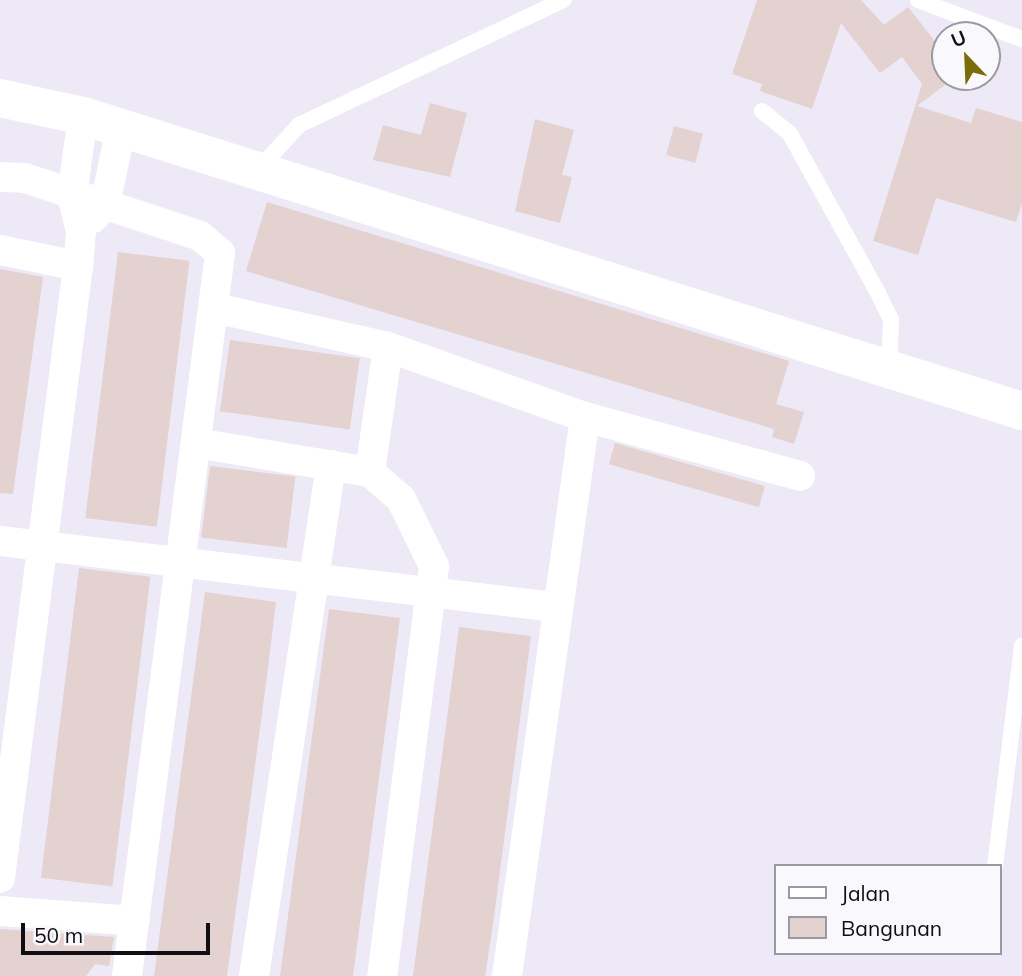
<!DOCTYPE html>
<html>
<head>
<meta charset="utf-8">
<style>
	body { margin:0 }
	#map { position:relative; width:1022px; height:976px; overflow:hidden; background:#ede9f7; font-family:Mulish,sans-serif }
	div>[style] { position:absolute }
	.building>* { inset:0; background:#e3d2cf; transform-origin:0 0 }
	.service>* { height:16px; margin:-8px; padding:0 8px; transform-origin:8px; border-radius:8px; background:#fff }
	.minor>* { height:30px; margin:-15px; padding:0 15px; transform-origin:15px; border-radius:15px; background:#fff }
	.tertiary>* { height:38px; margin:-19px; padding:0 19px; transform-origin:19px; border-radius:19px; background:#fff }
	span { translate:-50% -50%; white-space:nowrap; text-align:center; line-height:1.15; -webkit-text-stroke:5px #f9f8fd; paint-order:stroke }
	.legend { position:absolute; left:774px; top:864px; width:228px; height:91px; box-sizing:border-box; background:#f9f8fd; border:2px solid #9c9a9f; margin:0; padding:9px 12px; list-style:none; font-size:21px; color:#100e13 }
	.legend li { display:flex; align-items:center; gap:14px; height:35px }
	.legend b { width:35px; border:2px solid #9c9a9f }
	.north { position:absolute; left:931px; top:21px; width:70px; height:70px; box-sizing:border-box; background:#f9f8fd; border:2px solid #9c9a9f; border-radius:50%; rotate:337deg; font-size:19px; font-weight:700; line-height:28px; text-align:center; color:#100e13 }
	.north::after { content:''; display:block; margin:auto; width:24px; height:32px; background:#7a6d08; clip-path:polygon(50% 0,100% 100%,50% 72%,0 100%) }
	.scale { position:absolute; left:21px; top:923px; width:189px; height:32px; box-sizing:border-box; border:4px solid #100e13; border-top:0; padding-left:9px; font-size:21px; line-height:24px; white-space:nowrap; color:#100e13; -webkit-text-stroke:5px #f9f8fd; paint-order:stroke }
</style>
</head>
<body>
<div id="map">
	<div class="building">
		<div style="clip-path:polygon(757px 0,861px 0,884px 25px,908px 7px,945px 54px,945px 85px,917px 106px,971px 123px,976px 108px,1022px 122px,1022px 203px,1016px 222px,936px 198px,918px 255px,873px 241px,922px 84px,902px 57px,880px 73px,841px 23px,812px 109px,760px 91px,762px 84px,732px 74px)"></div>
		<div style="clip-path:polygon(430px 103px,467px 113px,450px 177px,373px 160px,383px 125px,421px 135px)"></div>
		<div style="clip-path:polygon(535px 119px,574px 130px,562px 175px,572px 177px,560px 223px,515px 211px)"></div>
		<div style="left:674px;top:126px;width:30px;height:30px;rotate:15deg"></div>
		<div style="clip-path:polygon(267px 202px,789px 361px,776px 404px,804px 412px,794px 444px,772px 437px,774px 429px,246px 271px)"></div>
		<div style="left:118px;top:252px;width:72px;height:268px;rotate:7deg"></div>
		<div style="clip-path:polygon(0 269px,43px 277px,13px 494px,0 493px)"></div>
		<div style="left:230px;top:340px;width:131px;height:72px;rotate:8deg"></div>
		<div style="left:615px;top:443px;width:156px;height:22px;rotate:16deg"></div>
		<div style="left:210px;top:466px;width:86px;height:72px;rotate:7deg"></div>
		<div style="left:79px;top:568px;width:72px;height:312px;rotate:7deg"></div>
		<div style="clip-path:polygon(205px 592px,276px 602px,268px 668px,227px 976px,154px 976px)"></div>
		<div style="clip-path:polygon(329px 609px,400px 618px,374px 816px,353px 976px,280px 976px)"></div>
		<div style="clip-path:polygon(459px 627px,531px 636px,493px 924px,485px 976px,413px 976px)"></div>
		<div style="clip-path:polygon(0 929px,114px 937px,109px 966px,95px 964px,86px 976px,0 976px)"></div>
	</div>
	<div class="service">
		<div style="left:918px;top:0;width:111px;rotate:20.6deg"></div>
		<div style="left:762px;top:111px;width:36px;rotate:39deg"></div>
		<div style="left:790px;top:134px;width:179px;rotate:61deg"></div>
		<div style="left:877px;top:291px;width:32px;rotate:64deg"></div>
		<div style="left:891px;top:320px;width:50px;rotate:92.3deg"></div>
		<div style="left:258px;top:170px;width:61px;rotate:-47.7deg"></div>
		<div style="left:299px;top:125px;width:293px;rotate:-25.3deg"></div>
		<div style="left:995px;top:866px;width:222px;rotate:-83deg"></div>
	</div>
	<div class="minor">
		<div style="left:0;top:177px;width:25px;rotate:2deg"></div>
		<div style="left:25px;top:178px;width:184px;rotate:18.3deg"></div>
		<div style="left:200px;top:236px;width:26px;rotate:40deg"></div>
		<div style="left:220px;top:253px;width:729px;rotate:97.33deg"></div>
		<div style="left:93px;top:218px;width:18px;rotate:-47deg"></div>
		<div style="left:105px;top:205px;width:79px;rotate:-78.3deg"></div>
		<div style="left:0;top:250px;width:80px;rotate:11.6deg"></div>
		<div style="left:215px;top:308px;width:177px;rotate:12.7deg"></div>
		<div style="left:388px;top:347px;width:209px;rotate:19.6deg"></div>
		<div style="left:585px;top:417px;width:564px;rotate:97.94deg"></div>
		<div style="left:585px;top:417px;width:223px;rotate:15.3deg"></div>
		<div style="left:196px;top:443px;width:176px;rotate:9.5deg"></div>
		<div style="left:370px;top:472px;width:41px;rotate:41.1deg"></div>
		<div style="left:401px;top:499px;width:75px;rotate:63.8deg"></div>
		<div style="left:434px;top:566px;width:413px;rotate:97.2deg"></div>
		<div style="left:370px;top:472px;width:126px;rotate:-81.8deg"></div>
		<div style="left:0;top:541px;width:558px;rotate:6.79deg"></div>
		<div style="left:0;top:878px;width:617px;rotate:-82.74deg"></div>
		<div style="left:78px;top:266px;width:35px;rotate:-85deg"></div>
		<div style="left:81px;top:231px;width:36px;rotate:-104deg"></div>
		<div style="left:72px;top:196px;width:81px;rotate:-82.2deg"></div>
		<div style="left:0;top:911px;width:135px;rotate:4.2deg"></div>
		<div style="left:254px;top:976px;width:517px;rotate:-81.43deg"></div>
	</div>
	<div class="tertiary">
		<div style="left:0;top:98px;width:85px;rotate:12.2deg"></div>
		<div style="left:83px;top:116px;width:984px;rotate:17.44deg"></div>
	</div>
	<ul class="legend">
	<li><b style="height:9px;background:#fff"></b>Jalan</li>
	<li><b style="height:19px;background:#e3d2cf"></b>Bangunan</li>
	</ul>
	<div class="north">U</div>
	<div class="scale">50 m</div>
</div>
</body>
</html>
